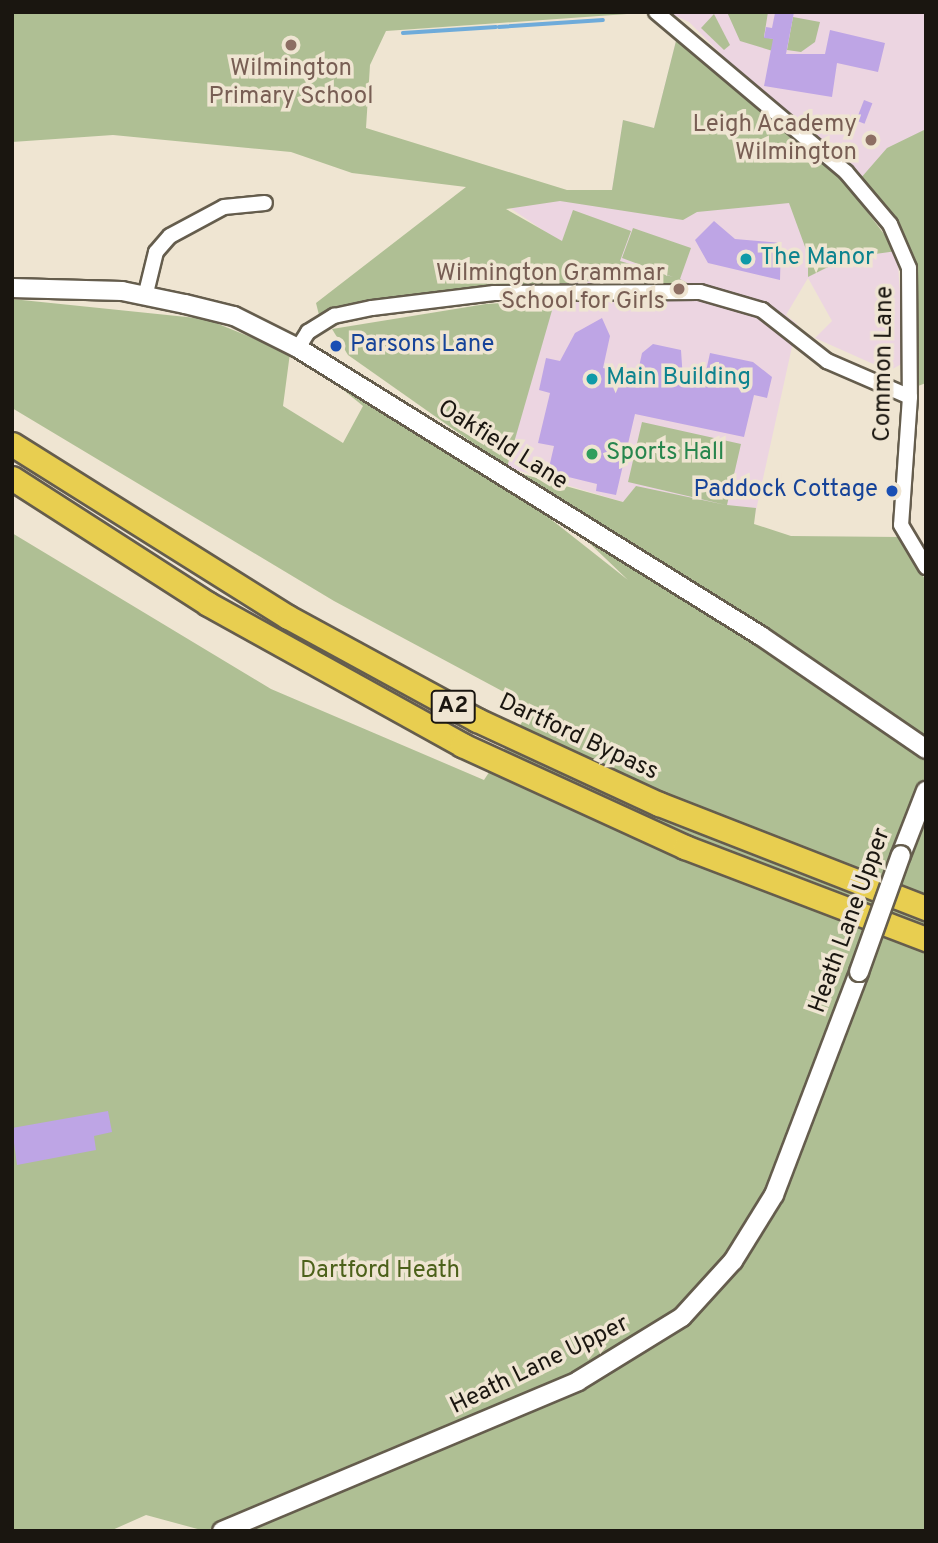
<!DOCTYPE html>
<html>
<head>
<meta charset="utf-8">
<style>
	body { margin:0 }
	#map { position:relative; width:938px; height:1543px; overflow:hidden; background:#efe5d2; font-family:Overpass,sans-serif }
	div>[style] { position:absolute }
	.education>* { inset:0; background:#ecd5e1 }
	.green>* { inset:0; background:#afbf94 }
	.stream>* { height:3.5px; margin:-1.75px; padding:0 1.75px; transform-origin:1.75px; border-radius:1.75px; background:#6eabda }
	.building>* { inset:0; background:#bea5e5; transform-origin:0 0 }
	.roads { filter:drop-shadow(2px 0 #655d4d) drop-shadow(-2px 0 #655d4d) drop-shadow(0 2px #655d4d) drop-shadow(0 -2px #655d4d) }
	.minor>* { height:14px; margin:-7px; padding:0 7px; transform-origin:7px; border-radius:7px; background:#fff }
	.tertiary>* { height:18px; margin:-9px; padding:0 9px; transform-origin:9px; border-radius:9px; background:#fff }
	.trunk>* { height:23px; margin:-11.5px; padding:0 11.5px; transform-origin:11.5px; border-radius:11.5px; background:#e8ce50 }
	.bridges { filter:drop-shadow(2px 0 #655d4d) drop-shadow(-2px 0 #655d4d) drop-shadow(0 2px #655d4d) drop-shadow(0 -2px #655d4d) }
	.tertiary-bridge>* { height:18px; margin:-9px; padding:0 9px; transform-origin:9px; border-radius:9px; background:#fff }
	.dots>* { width:19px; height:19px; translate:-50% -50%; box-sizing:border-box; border:4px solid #efe5d2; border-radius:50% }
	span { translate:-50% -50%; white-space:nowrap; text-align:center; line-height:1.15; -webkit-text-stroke:7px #efe5d2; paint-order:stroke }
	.shield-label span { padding:2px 5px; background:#efe5d2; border:2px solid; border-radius:5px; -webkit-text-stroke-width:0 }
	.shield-label { font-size:23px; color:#1a1610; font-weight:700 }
	.education-label { font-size:24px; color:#785e54 }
	.right { translate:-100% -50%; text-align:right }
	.culture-label { font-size:24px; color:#0d838f }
	.left { translate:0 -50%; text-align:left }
	.transit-label { font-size:24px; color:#164399 }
	.street-label { font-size:24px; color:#1a1610 }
	.leisure-label { font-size:24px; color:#27864d }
	.park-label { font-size:24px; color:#4c611a }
	.frame { position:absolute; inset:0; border:14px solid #1a1610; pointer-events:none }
</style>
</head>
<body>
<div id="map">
	<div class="education">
		<div style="clip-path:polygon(667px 12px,926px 12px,926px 258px,860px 174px,757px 90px,689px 22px)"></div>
		<div style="clip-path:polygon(677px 37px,897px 251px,905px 362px,889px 371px,815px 338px,832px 321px,808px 278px,786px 315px,797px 324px,753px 524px,623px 502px,507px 467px,560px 274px,553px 237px,485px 191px,612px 190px,623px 120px,654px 128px)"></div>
	</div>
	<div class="green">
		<div style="clip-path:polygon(12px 12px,655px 12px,386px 31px,370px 65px,366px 128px,567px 190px,612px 190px,623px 120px,654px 128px,677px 37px,836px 171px,897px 251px,846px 258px,808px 277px,808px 255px,789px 203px,697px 212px,683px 220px,560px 201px,506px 209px,562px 241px,573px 210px,631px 231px,620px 261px,673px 277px,622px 258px,633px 228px,691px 248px,680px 279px,691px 285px,591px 281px,494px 290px,320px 319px,316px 303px,466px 187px,352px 173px,291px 152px,113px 135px,12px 142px)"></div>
		<div style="clip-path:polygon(727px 12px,768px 12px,764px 37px,778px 40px,776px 52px,740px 41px)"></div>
		<div style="clip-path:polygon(714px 14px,730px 45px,724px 50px,701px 28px)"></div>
		<div style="clip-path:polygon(793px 17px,820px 22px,815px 42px,801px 52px,787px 50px)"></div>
		<div style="clip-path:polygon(926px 129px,926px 383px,918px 386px,915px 260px,860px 179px,887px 148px)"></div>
		<div style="clip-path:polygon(12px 299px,206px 319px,290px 353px,283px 406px,343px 443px,363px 406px,319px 370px,510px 487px,628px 580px,515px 472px,623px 502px,636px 486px,726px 505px,628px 482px,642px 422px,741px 444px,727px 505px,756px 508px,754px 524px,791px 536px,900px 537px,926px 581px,926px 1531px,245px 1531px,241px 1516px,205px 1531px,146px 1515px,110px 1531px,12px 1531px,12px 533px,271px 689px,484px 780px,532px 707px,334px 601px,12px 408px)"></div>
		<div style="clip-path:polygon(555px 300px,507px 467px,348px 355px,332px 329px,486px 304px)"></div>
	</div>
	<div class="stream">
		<div style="left:499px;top:27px;width:104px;rotate:-3.9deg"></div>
		<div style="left:403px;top:33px;width:93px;rotate:-3.7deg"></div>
	</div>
	<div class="building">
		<div style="clip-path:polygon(794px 12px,786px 54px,825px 54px,830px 30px,885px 43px,878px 72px,837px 63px,832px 97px,764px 86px,773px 39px,764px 38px,766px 27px,772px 28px,775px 13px)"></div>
		<div style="left:864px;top:100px;width:9px;height:22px;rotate:21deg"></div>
		<div style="clip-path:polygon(714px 221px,735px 239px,781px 243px,780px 280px,708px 263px,695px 240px)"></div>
		<div style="clip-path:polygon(602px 318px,610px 336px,603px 368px,637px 376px,642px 353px,653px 344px,681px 350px,683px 380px,703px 385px,710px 353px,753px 362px,772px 377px,767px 398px,754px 395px,744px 437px,635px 414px,616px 495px,596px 491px,597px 484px,548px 472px,554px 446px,538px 443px,550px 393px,539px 390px,546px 358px,560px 361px,575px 333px)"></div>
		<div style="clip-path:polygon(108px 1111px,112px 1132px,94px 1136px,96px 1150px,17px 1165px,12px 1128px)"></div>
	</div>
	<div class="roads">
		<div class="minor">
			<div style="left:656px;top:12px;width:248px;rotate:40.1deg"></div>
			<div style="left:846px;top:172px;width:68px;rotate:49.8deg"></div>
			<div style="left:890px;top:224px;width:48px;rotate:66.6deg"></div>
			<div style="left:909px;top:268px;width:129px;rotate:89.6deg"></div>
			<div style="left:910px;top:397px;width:128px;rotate:94deg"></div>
			<div style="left:901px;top:525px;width:49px;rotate:59.2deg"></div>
			<div style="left:145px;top:297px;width:46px;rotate:-76.3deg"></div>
			<div style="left:156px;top:252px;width:21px;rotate:-49deg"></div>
			<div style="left:170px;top:236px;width:61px;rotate:-28.2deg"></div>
			<div style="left:224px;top:207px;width:41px;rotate:-5.6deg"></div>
			<div style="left:298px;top:348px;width:19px;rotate:-58deg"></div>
			<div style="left:308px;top:332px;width:31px;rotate:-32deg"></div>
			<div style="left:334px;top:316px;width:39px;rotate:-12deg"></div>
			<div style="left:372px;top:308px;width:123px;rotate:-7deg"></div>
			<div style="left:494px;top:293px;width:206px;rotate:-0.3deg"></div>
			<div style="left:700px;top:292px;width:65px;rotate:16.2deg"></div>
			<div style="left:762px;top:310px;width:83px;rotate:38.1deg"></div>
			<div style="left:827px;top:361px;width:90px;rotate:23.4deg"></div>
		</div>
		<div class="tertiary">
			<div style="left:12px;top:288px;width:110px;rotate:1.6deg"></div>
			<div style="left:122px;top:291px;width:64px;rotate:11.7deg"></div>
			<div style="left:185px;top:304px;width:50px;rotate:13.8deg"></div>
			<div style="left:234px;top:316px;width:72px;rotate:26.6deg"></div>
			<div style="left:298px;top:348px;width:545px;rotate:31.88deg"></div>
			<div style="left:761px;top:636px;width:200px;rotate:34.4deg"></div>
			<div style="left:901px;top:855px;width:69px;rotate:-68.7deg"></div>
			<div style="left:222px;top:1531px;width:386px;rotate:-22.8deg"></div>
			<div style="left:578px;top:1381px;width:122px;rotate:-31.6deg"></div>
			<div style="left:682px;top:1317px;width:76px;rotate:-47.7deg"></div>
			<div style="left:733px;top:1261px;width:78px;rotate:-58.2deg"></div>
			<div style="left:774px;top:1195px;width:239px;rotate:-69.1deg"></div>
		</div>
		<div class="trunk">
			<div style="left:12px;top:444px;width:326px;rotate:32.1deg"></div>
			<div style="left:288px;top:617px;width:215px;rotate:28.6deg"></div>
			<div style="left:477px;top:720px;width:200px;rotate:24.8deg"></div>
			<div style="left:659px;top:804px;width:287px;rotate:21.3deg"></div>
			<div style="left:12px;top:478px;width:233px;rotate:32.7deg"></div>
			<div style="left:208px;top:604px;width:291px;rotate:29deg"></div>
			<div style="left:462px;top:745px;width:245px;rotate:24.6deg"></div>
			<div style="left:685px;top:847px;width:258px;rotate:20.9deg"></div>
		</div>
	</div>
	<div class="bridges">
		<div class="tertiary-bridge">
			<div style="left:859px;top:972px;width:124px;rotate:-70.3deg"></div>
		</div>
	</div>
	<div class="dots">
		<div style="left:291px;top:45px;background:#8d6e63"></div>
		<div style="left:871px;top:140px;background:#8d6e63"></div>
		<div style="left:746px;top:259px;background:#0f9aa8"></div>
		<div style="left:679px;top:289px;background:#8d6e63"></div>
		<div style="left:336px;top:346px;background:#1a4fb4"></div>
		<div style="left:592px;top:379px;background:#0f9aa8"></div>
		<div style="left:592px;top:454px;background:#2e9e5b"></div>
		<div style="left:892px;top:491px;background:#1a4fb4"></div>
	</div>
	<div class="shield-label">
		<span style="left:453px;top:707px">A2</span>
	</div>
	<div class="education-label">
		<span style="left:291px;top:84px">Wilmington<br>Primary School</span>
		<span class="right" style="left:857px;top:140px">Leigh Academy<br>Wilmington</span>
		<span class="right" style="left:665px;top:289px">Wilmington Grammar<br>School for Girls</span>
	</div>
	<div class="culture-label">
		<span class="left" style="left:760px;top:259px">The Manor</span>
		<span class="left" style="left:606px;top:379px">Main Building</span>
	</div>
	<div class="transit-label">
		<span class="left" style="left:350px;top:346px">Parsons Lane</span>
		<span class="right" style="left:878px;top:491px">Paddock Cottage</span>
	</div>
	<div class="street-label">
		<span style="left:885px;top:364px;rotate:-89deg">Common Lane</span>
		<span style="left:502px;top:446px;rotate:32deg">Oakfield Lane</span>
		<span style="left:578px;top:738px;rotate:25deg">Dartford Bypass</span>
		<span style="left:851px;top:921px;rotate:-70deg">Heath Lane Upper</span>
		<span style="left:540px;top:1366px;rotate:-26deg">Heath Lane Upper</span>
	</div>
	<div class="leisure-label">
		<span class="left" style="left:606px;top:454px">Sports Hall</span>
	</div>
	<div class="park-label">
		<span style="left:380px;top:1272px">Dartford Heath</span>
	</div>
	<div class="frame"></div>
</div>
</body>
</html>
